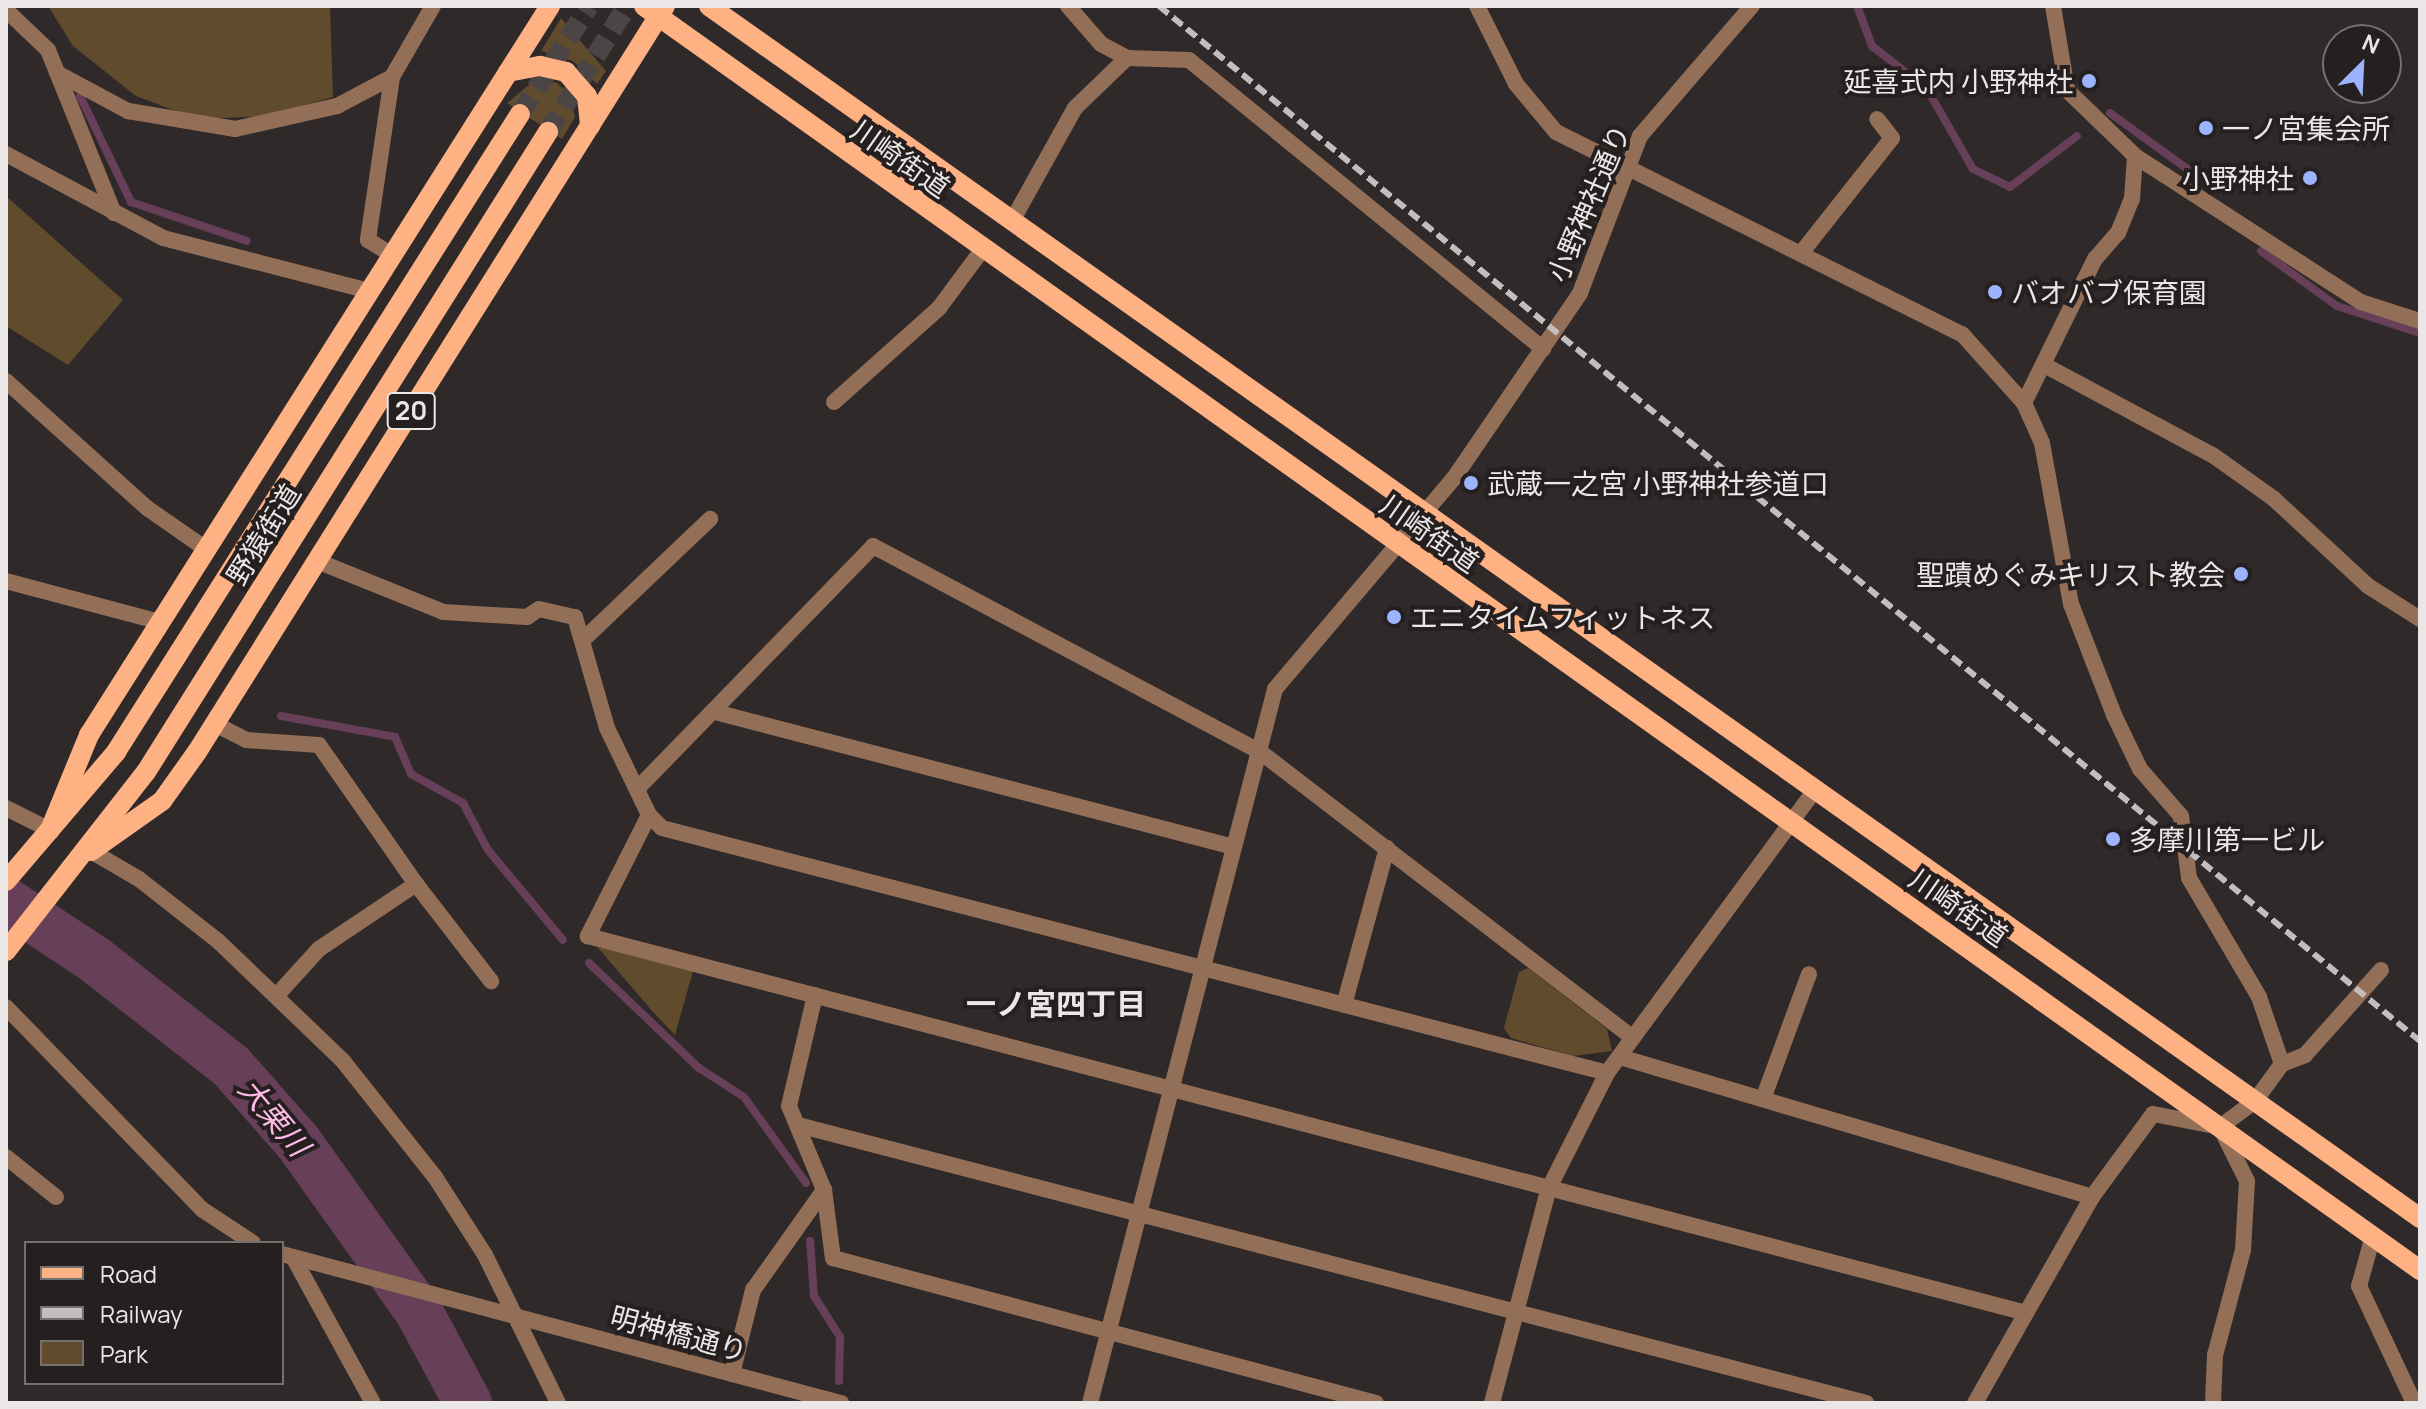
<!DOCTYPE html>
<html>
<head>
<meta charset="utf-8">
<style>
	body { margin:0 }
	#map { position:relative; width:2426px; height:1409px; overflow:hidden; background:#2f2929; font-family:Manrope,"Noto Sans JP",sans-serif }
	div>[style] { position:absolute }
	.green>* { inset:0; background:#604b2d }
	.stream>* { height:8px; margin:-4px; padding:0 4px; transform-origin:4px; border-radius:4px; background:#673f59 }
	.river>* { height:48px; margin:-24px; padding:0 24px; transform-origin:24px; border-radius:24px; background:#673f59 }
	.primary-tunnel>* { height:20px; margin-top:-10px; transform-origin:0; background:repeating-linear-gradient(90deg,#4b4645 0 20px,transparent 0 30px) }
	.minor>* { height:16px; margin:-8px; padding:0 8px; transform-origin:8px; border-radius:8px; background:#946f58 }
	.tertiary>* { height:16px; margin:-8px; padding:0 8px; transform-origin:8px; border-radius:8px; background:#946f58 }
	.primary>* { height:20px; margin:-10px; padding:0 10px; transform-origin:10px; border-radius:10px; background:#feb182 }
	.rail>* { height:6px; margin-top:-3px; transform-origin:0; background:repeating-linear-gradient(90deg,#c3bebe 0 12px,transparent 0 18px) }
	.dots>* { width:22px; height:22px; translate:-50% -50%; box-sizing:border-box; border:4px solid #25201f; border-radius:50% }
	span { translate:-50% -50%; white-space:nowrap; text-align:center; line-height:1.15; -webkit-text-stroke:8px #25201f; paint-order:stroke }
	.shield-label span { padding:2px 6px; background:#25201f; border:2px solid; border-radius:6px; -webkit-text-stroke-width:0 }
	.shield-label { font-size:26px; color:#ebe7e6; font-weight:700 }
	.poi-label { font-size:28px; color:#ebe7e6 }
	.right { translate:-100% -50%; text-align:right }
	.left { translate:0 -50%; text-align:left }
	.street-label { font-size:28px; color:#ebe7e6 }
	.neighbourhood-label { font-size:30px; color:#ebe7e6; font-weight:700 }
	.water-label { font-size:30px; color:#ffb9e6; font-style:italic }
	.frame { position:absolute; inset:0; border:8px solid #ebe7e6; pointer-events:none }
	.legend { position:absolute; left:24px; top:1241px; width:260px; height:144px; box-sizing:border-box; background:#25201f; border:2px solid #74706f; margin:0; padding:10px 14px; list-style:none; font-size:24px; color:#ebe7e6 }
	.legend li { display:flex; align-items:center; gap:16px; height:40px }
	.legend b { width:40px; border:2px solid #74706f }
	.north { position:absolute; left:2322px; top:24px; width:80px; height:80px; box-sizing:border-box; background:#25201f; border:2px solid #74706f; border-radius:50%; rotate:24deg; font-size:22px; font-weight:700; line-height:32px; text-align:center; color:#ebe7e6 }
	.north::after { content:''; display:block; margin:auto; width:28px; height:36px; background:#9bb4fd; clip-path:polygon(50% 0,100% 100%,50% 72%,0 100%) }
</style>
</head>
<body>
<div id="map">
	<div class="green">
		<div style="clip-path:polygon(48px 6px,330px 6px,333px 97px,266px 116px,197px 119px,136px 96px,73px 46px)"></div>
		<div style="clip-path:polygon(561px 18px,606px 71px,597px 84px,573px 61px,541px 51px)"></div>
		<div style="clip-path:polygon(536px 79px,557px 83px,571px 97px,575px 117px,562px 139px,507px 103px)"></div>
		<div style="clip-path:polygon(6px 196px,123px 300px,68px 365px,6px 326px)"></div>
		<div style="clip-path:polygon(588px 936px,695px 964px,675px 1035px,653px 1012px)"></div>
		<div style="clip-path:polygon(1528px 968px,1607px 1029px,1612px 1051px,1573px 1056px,1511px 1038px,1504px 1028px,1519px 972px)"></div>
	</div>
	<div class="stream">
		<div style="left:1857px;top:6px;width:43px;rotate:69.4deg"></div>
		<div style="left:1872px;top:46px;width:70px;rotate:38deg"></div>
		<div style="left:1927px;top:89px;width:92px;rotate:60.1deg"></div>
		<div style="left:1973px;top:169px;width:41px;rotate:25.9deg"></div>
		<div style="left:2010px;top:187px;width:84px;rotate:-37.3deg"></div>
		<div style="left:80px;top:96px;width:118px;rotate:64.3deg"></div>
		<div style="left:131px;top:202px;width:122px;rotate:18.6deg"></div>
		<div style="left:2110px;top:113px;width:99px;rotate:35.9deg"></div>
		<div style="left:2261px;top:251px;width:94px;rotate:35.9deg"></div>
		<div style="left:2337px;top:306px;width:87px;rotate:18deg"></div>
		<div style="left:281px;top:716px;width:116px;rotate:10.4deg"></div>
		<div style="left:395px;top:737px;width:40px;rotate:66.6deg"></div>
		<div style="left:411px;top:774px;width:60px;rotate:29.1deg"></div>
		<div style="left:463px;top:803px;width:53px;rotate:62deg"></div>
		<div style="left:488px;top:850px;width:117px;rotate:50.2deg"></div>
		<div style="left:589px;top:963px;width:152px;rotate:43.7deg"></div>
		<div style="left:699px;top:1068px;width:54px;rotate:32.8deg"></div>
		<div style="left:744px;top:1097px;width:106px;rotate:54.2deg"></div>
		<div style="left:810px;top:1241px;width:55px;rotate:85.8deg"></div>
		<div style="left:814px;top:1296px;width:49px;rotate:57.6deg"></div>
		<div style="left:840px;top:1337px;width:44px;rotate:91.3deg"></div>
	</div>
	<div class="river">
		<div style="left:6px;top:901px;width:105px;rotate:33.4deg"></div>
		<div style="left:94px;top:959px;width:174px;rotate:38deg"></div>
		<div style="left:231px;top:1066px;width:101px;rotate:48.6deg"></div>
		<div style="left:298px;top:1142px;width:206px;rotate:54.5deg"></div>
		<div style="left:418px;top:1310px;width:106px;rotate:61.7deg"></div>
	</div>
	<div class="primary-tunnel">
		<div style="left:520px;top:114px;width:128px;rotate:-57.4deg"></div>
		<div style="left:548px;top:132px;width:149px;rotate:-57.9deg"></div>
	</div>
	<div class="minor">
		<div style="left:1068px;top:6px;width:50px;rotate:49deg"></div>
		<div style="left:1101px;top:44px;width:30px;rotate:28deg"></div>
		<div style="left:1127px;top:58px;width:62px;rotate:1.8deg"></div>
		<div style="left:1189px;top:60px;width:457px;rotate:39.2deg"></div>
		<div style="left:1477px;top:6px;width:87px;rotate:63.4deg"></div>
		<div style="left:1516px;top:84px;width:62px;rotate:50.2deg"></div>
		<div style="left:1556px;top:132px;width:453px;rotate:26.5deg"></div>
		<div style="left:1962px;top:334px;width:93px;rotate:48.1deg"></div>
		<div style="left:2024px;top:403px;width:44px;rotate:65.8deg"></div>
		<div style="left:2042px;top:443px;width:164px;rotate:79.8deg"></div>
		<div style="left:2071px;top:604px;width:119px;rotate:68.8deg"></div>
		<div style="left:2114px;top:715px;width:60px;rotate:64.3deg"></div>
		<div style="left:2140px;top:769px;width:62px;rotate:48.9deg"></div>
		<div style="left:2181px;top:816px;width:63px;rotate:82.6deg"></div>
		<div style="left:2189px;top:878px;width:138px;rotate:59.5deg"></div>
		<div style="left:2259px;top:997px;width:71px;rotate:71.1deg"></div>
		<div style="left:2053px;top:6px;width:85px;rotate:80.5deg"></div>
		<div style="left:2067px;top:90px;width:95px;rotate:44.1deg"></div>
		<div style="left:2135px;top:156px;width:269px;rotate:32.9deg"></div>
		<div style="left:2361px;top:302px;width:62px;rotate:17.9deg"></div>
		<div style="left:6px;top:10px;width:58px;rotate:43.6deg"></div>
		<div style="left:48px;top:50px;width:176px;rotate:68deg"></div>
		<div style="left:57px;top:73px;width:81px;rotate:28.2deg"></div>
		<div style="left:128px;top:111px;width:109px;rotate:9.5deg"></div>
		<div style="left:235px;top:129px;width:105px;rotate:-12.7deg"></div>
		<div style="left:337px;top:106px;width:62px;rotate:-27.8deg"></div>
		<div style="left:392px;top:77px;width:82px;rotate:-60deg"></div>
		<div style="left:392px;top:77px;width:165px;rotate:98.4deg"></div>
		<div style="left:368px;top:240px;width:28px;rotate:32deg"></div>
		<div style="left:6px;top:154px;width:178px;rotate:28.1deg"></div>
		<div style="left:163px;top:238px;width:213px;rotate:14.4deg"></div>
		<div style="left:1012px;top:221px;width:129px;rotate:-60.9deg"></div>
		<div style="left:1075px;top:108px;width:72px;rotate:-43.9deg"></div>
		<div style="left:1802px;top:252px;width:145px;rotate:-51.7deg"></div>
		<div style="left:1892px;top:138px;width:24px;rotate:-128deg"></div>
		<div style="left:2048px;top:367px;width:188px;rotate:28.2deg"></div>
		<div style="left:2214px;top:456px;width:74px;rotate:35.6deg"></div>
		<div style="left:2274px;top:499px;width:128px;rotate:42.8deg"></div>
		<div style="left:2368px;top:586px;width:62px;rotate:32.4deg"></div>
		<div style="left:6px;top:381px;width:190px;rotate:42deg"></div>
		<div style="left:147px;top:508px;width:72px;rotate:34.8deg"></div>
		<div style="left:834px;top:402px;width:141px;rotate:-41.8deg"></div>
		<div style="left:939px;top:308px;width:72px;rotate:-53.4deg"></div>
		<div style="left:2024px;top:403px;width:161px;rotate:-63.8deg"></div>
		<div style="left:2095px;top:259px;width:35px;rotate:-49deg"></div>
		<div style="left:2118px;top:233px;width:37px;rotate:-68deg"></div>
		<div style="left:2132px;top:199px;width:43px;rotate:-86deg"></div>
		<div style="left:317px;top:561px;width:136px;rotate:22deg"></div>
		<div style="left:443px;top:612px;width:84px;rotate:3.4deg"></div>
		<div style="left:527px;top:617px;width:14px;rotate:-34deg"></div>
		<div style="left:539px;top:609px;width:37px;rotate:13deg"></div>
		<div style="left:575px;top:617px;width:116px;rotate:73.9deg"></div>
		<div style="left:607px;top:728px;width:97px;rotate:64.2deg"></div>
		<div style="left:649px;top:815px;width:136px;rotate:116.8deg"></div>
		<div style="left:588px;top:936px;width:1482px;rotate:14.69deg"></div>
		<div style="left:6px;top:581px;width:159px;rotate:14.9deg"></div>
		<div style="left:585px;top:638px;width:173px;rotate:-43.6deg"></div>
		<div style="left:715px;top:712px;width:536px;rotate:14.58deg"></div>
		<div style="left:215px;top:724px;width:35px;rotate:27deg"></div>
		<div style="left:246px;top:740px;width:73px;rotate:3.9deg"></div>
		<div style="left:319px;top:745px;width:169px;rotate:55.1deg"></div>
		<div style="left:639px;top:787px;width:336px;rotate:-45.8deg"></div>
		<div style="left:873px;top:546px;width:437px;rotate:28deg"></div>
		<div style="left:1259px;top:751px;width:471px;rotate:37.5deg"></div>
		<div style="left:6px;top:808px;width:49px;rotate:26.6deg"></div>
		<div style="left:649px;top:815px;width:18px;rotate:45deg"></div>
		<div style="left:662px;top:828px;width:976px;rotate:14.53deg"></div>
		<div style="left:91px;top:851px;width:56px;rotate:30.3deg"></div>
		<div style="left:139px;top:879px;width:100px;rotate:38.1deg"></div>
		<div style="left:218px;top:941px;width:173px;rotate:43.8deg"></div>
		<div style="left:343px;top:1061px;width:148px;rotate:51.6deg"></div>
		<div style="left:435px;top:1177px;width:93px;rotate:57.3deg"></div>
		<div style="left:485px;top:1255px;width:165px;rotate:63.7deg"></div>
		<div style="left:278px;top:994px;width:61px;rotate:-47.7deg"></div>
		<div style="left:319px;top:949px;width:117px;rotate:-33.8deg"></div>
		<div style="left:416px;top:884px;width:123px;rotate:52.3deg"></div>
		<div style="left:1344px;top:1005px;width:163px;rotate:-74.7deg"></div>
		<div style="left:1620px;top:1057px;width:492px;rotate:16.5deg"></div>
		<div style="left:1763px;top:1099px;width:133px;rotate:-69.8deg"></div>
		<div style="left:798px;top:1125px;width:1104px;rotate:14.59deg"></div>
		<div style="left:2220px;top:1127px;width:44px;rotate:-36.6deg"></div>
		<div style="left:2255px;top:1101px;width:46px;rotate:-53.9deg"></div>
		<div style="left:2282px;top:1064px;width:25px;rotate:-21deg"></div>
		<div style="left:2305px;top:1055px;width:114px;rotate:-48.2deg"></div>
		<div style="left:6px;top:1157px;width:64px;rotate:38.7deg"></div>
		<div style="left:824px;top:1190px;width:69px;rotate:82.5deg"></div>
		<div style="left:833px;top:1258px;width:562px;rotate:14.95deg"></div>
		<div style="left:2373px;top:1236px;width:52px;rotate:105.6deg"></div>
		<div style="left:2359px;top:1286px;width:129px;rotate:64.8deg"></div>
		<div style="left:293px;top:1257px;width:166px;rotate:61.3deg"></div>
		<div style="left:732px;top:1374px;width:87px;rotate:-76deg"></div>
		<div style="left:753px;top:1290px;width:123px;rotate:-54.6deg"></div>
		<div style="left:824px;top:1190px;width:91px;rotate:-112.6deg"></div>
		<div style="left:789px;top:1106px;width:114px;rotate:-76.8deg"></div>
		<div style="left:1090px;top:1403px;width:738px;rotate:-75.47deg"></div>
		<div style="left:1275px;top:689px;width:277px;rotate:-49.7deg"></div>
		<div style="left:1454px;top:478px;width:224px;rotate:-55.7deg"></div>
		<div style="left:1580px;top:293px;width:168px;rotate:-69.1deg"></div>
		<div style="left:1640px;top:136px;width:172px;rotate:-49.3deg"></div>
		<div style="left:1492px;top:1403px;width:222px;rotate:-75.2deg"></div>
		<div style="left:1549px;top:1188px;width:129px;rotate:-63.2deg"></div>
		<div style="left:1607px;top:1073px;width:351px;rotate:-53.7deg"></div>
		<div style="left:1975px;top:1403px;width:237px;rotate:-60.4deg"></div>
		<div style="left:2092px;top:1197px;width:103px;rotate:-53.7deg"></div>
		<div style="left:2153px;top:1114px;width:68px;rotate:11deg"></div>
		<div style="left:2220px;top:1127px;width:60px;rotate:63.4deg"></div>
		<div style="left:2247px;top:1181px;width:69px;rotate:93.3deg"></div>
		<div style="left:2243px;top:1250px;width:109px;rotate:104.9deg"></div>
		<div style="left:2215px;top:1355px;width:48px;rotate:92.4deg"></div>
	</div>
	<div class="tertiary">
		<div style="left:6px;top:1007px;width:283px;rotate:45.9deg"></div>
		<div style="left:203px;top:1210px;width:60px;rotate:33.4deg"></div>
		<div style="left:282px;top:1254px;width:579px;rotate:14.93deg"></div>
	</div>
	<div class="primary">
		<div style="left:644px;top:6px;width:2180px;rotate:35.44deg"></div>
		<div style="left:709px;top:6px;width:2097px;rotate:35.31deg"></div>
		<div style="left:508px;top:72px;width:33px;rotate:-11deg"></div>
		<div style="left:540px;top:66px;width:27px;rotate:13deg"></div>
		<div style="left:566px;top:72px;width:32px;rotate:49deg"></div>
		<div style="left:587px;top:96px;width:30px;rotate:84deg"></div>
		<div style="left:50px;top:830px;width:103px;rotate:-67.7deg"></div>
		<div style="left:89px;top:735px;width:863px;rotate:-57.69deg"></div>
		<div style="left:91px;top:851px;width:87px;rotate:-35.2deg"></div>
		<div style="left:162px;top:801px;width:60px;rotate:-54.5deg"></div>
		<div style="left:197px;top:752px;width:881px;rotate:-57.9deg"></div>
		<div style="left:6px;top:881px;width:170px;rotate:-49.5deg"></div>
		<div style="left:116px;top:752px;width:755px;rotate:-57.66deg"></div>
		<div style="left:6px;top:951px;width:227px;rotate:-52deg"></div>
		<div style="left:146px;top:772px;width:756px;rotate:-57.87deg"></div>
	</div>
	<div class="rail">
		<div style="left:1159px;top:6px;width:1631px;rotate:39.38deg"></div>
	</div>
	<div class="dots">
		<div style="left:2089px;top:81px;background:#9bb4fd"></div>
		<div style="left:2206px;top:128px;background:#9bb4fd"></div>
		<div style="left:2310px;top:178px;background:#9bb4fd"></div>
		<div style="left:1995px;top:292px;background:#9bb4fd"></div>
		<div style="left:1471px;top:483px;background:#9bb4fd"></div>
		<div style="left:2241px;top:574px;background:#9bb4fd"></div>
		<div style="left:1394px;top:617px;background:#9bb4fd"></div>
		<div style="left:2113px;top:839px;background:#9bb4fd"></div>
	</div>
	<div class="shield-label">
		<span style="left:411px;top:411px">20</span>
	</div>
	<div class="poi-label">
		<span class="right" style="left:2073px;top:81px">延喜式内 小野神社</span>
		<span class="left" style="left:2222px;top:128px">一ノ宮集会所</span>
		<span class="right" style="left:2294px;top:178px">小野神社</span>
		<span class="left" style="left:2011px;top:292px">バオバブ保育園</span>
		<span class="left" style="left:1487px;top:483px">武蔵一之宮 小野神社参道口</span>
		<span class="right" style="left:2225px;top:574px">聖蹟めぐみキリスト教会</span>
		<span class="left" style="left:1410px;top:617px">エニタイムフィットネス</span>
		<span class="left" style="left:2129px;top:839px">多摩川第一ビル</span>
	</div>
	<div class="street-label">
		<span style="left:901px;top:158px;rotate:35deg">川崎街道</span>
		<span style="left:1588px;top:203px;rotate:-67deg">小野神社通り</span>
		<span style="left:1430px;top:533px;rotate:35deg">川崎街道</span>
		<span style="left:263px;top:534px;rotate:-58deg">野猿街道</span>
		<span style="left:1959px;top:907px;rotate:35deg">川崎街道</span>
		<span style="left:679px;top:1333px;rotate:15deg">明神橋通り</span>
	</div>
	<div class="neighbourhood-label">
		<span style="left:1056px;top:1004px">一ノ宮四丁目</span>
	</div>
	<div class="water-label">
		<span style="left:274px;top:1117px;rotate:50deg">大栗川</span>
	</div>
	<div class="frame"></div>
	<ul class="legend">
	<li><b style="height:10px;background:#feb182"></b>Road</li>
	<li><b style="height:10px;background:#c3bebe"></b>Railway</li>
	<li><b style="height:22px;background:#604b2d"></b>Park</li>
	</ul>
	<div class="north">N</div>
</div>
</body>
</html>
